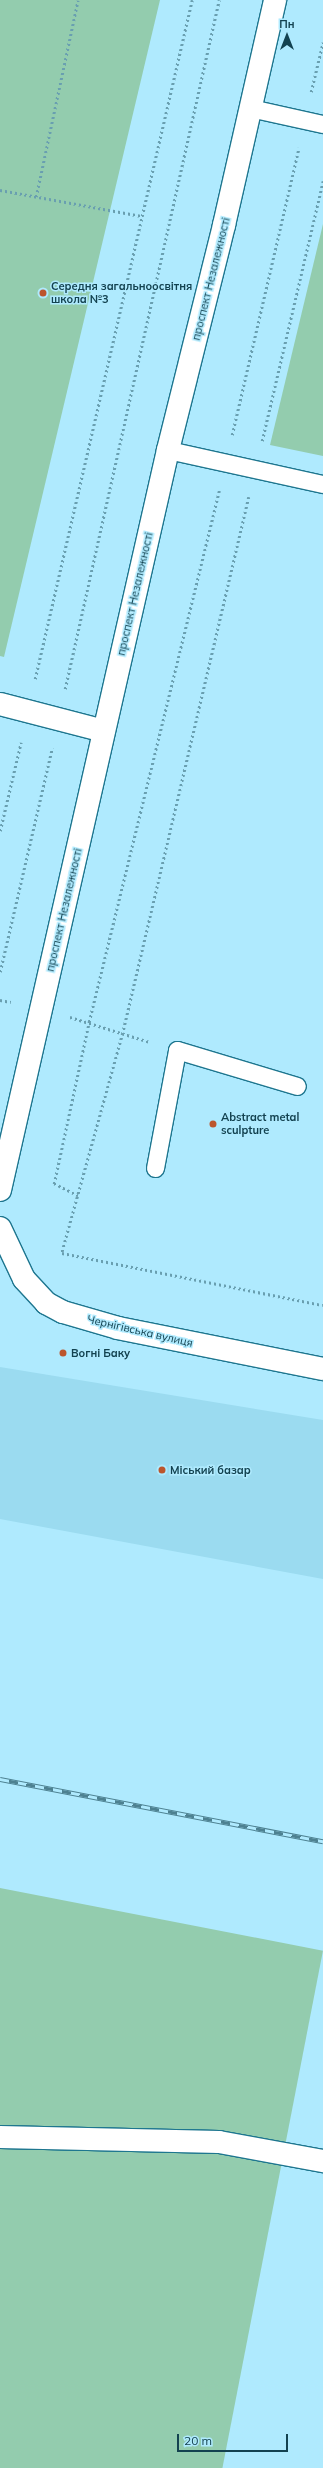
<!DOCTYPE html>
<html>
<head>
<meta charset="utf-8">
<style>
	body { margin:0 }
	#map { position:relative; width:323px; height:2468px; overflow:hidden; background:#afeafe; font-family:Mulish,sans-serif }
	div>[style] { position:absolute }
	.built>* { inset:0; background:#9bdbf0 }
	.green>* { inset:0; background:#93ccae; transform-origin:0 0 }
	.path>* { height:2.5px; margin-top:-1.25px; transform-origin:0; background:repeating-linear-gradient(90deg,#699fb0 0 2px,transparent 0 5px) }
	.roads { filter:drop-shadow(1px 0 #1e768f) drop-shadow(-1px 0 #1e768f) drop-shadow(0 1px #1e768f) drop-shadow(0 -1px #1e768f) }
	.lane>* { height:17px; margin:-8.5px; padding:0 8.5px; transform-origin:8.5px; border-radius:8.5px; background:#fff }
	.street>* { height:22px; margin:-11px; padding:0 11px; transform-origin:11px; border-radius:11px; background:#fff }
	.secondary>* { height:22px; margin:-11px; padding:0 11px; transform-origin:11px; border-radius:11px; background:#fff }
	.rail>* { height:4.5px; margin-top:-2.25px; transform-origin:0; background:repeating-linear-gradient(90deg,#afeafe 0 9px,#4d8191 0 18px); box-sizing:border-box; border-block:1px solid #4d8191 }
	.dots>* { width:11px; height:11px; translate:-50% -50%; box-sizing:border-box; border:2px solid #afeafe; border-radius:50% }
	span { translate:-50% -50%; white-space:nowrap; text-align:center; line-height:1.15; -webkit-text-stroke:3px #afeafe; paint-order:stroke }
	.street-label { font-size:11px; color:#134250 }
	.poi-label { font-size:11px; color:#134250; font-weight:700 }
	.left { translate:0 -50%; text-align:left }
	.north { position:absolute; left:267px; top:16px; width:40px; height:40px; -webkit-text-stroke:3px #afeafe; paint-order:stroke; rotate:0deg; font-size:11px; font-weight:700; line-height:16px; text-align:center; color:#134250 }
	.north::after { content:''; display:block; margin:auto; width:14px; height:18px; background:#134250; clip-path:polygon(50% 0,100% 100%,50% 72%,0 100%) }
	.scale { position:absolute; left:177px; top:2434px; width:111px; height:18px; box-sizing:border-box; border:2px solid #134250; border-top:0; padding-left:5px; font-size:12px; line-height:14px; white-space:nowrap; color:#134250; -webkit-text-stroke:3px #afeafe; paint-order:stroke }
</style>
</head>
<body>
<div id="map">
	<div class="built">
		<div style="clip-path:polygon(0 1367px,323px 1420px,323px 1579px,0 1519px)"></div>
	</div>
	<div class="green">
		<div style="clip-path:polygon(0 0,160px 0,4px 657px,0 656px)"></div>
		<div style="clip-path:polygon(323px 224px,323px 456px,270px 445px)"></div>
		<div style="left:0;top:1888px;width:329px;height:580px;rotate:11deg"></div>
	</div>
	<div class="path">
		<div style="left:311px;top:92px;width:51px;rotate:-76.5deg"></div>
		<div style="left:0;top:190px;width:144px;rotate:10.4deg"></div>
		<div style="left:36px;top:197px;width:201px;rotate:-78deg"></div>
		<div style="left:232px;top:435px;width:295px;rotate:-76.9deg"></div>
		<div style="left:262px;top:441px;width:267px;rotate:-76.8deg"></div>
		<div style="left:249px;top:497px;width:551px;rotate:103.23deg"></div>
		<div style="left:123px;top:1033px;width:228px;rotate:105.5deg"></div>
		<div style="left:62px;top:1253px;width:266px;rotate:11.3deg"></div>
		<div style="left:35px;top:679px;width:697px;rotate:-76.98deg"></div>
		<div style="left:65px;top:689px;width:706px;rotate:-77.4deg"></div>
		<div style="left:0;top:831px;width:91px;rotate:-76.7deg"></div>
		<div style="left:0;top:972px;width:230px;rotate:-76.9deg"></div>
		<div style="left:0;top:1000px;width:11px;rotate:10deg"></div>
		<div style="left:70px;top:1017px;width:84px;rotate:17.4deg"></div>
		<div style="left:78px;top:1196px;width:27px;rotate:-153deg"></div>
		<div style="left:54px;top:1184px;width:166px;rotate:-77.8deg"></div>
		<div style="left:89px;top:1022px;width:547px;rotate:-76.24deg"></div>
	</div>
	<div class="roads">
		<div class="lane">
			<div style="left:250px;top:108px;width:75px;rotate:12.4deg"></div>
			<div style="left:168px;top:450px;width:159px;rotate:12.4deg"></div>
			<div style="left:155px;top:1168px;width:120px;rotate:-79.4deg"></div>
			<div style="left:177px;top:1050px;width:125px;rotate:16.7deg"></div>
		</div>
		<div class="street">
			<div style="left:0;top:2137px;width:219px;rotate:1.3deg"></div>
			<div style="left:219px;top:2142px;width:106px;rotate:10.4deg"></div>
		</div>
		<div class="secondary">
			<div style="left:0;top:704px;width:107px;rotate:14.6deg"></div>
			<div style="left:0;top:1190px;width:759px;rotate:-77.21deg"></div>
			<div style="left:168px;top:450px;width:232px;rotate:-76deg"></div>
			<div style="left:224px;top:225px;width:231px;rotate:-77.2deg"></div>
			<div style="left:0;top:1228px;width:56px;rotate:64.8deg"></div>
			<div style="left:24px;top:1279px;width:33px;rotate:47deg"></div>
			<div style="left:46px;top:1303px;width:19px;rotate:28deg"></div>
			<div style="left:63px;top:1312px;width:57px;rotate:16.2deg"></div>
			<div style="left:118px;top:1328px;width:209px;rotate:11.3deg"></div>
		</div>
	</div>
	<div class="rail">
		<div style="left:0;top:1779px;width:329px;rotate:10.9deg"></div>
	</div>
	<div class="dots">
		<div style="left:43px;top:293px;background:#bc552c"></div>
		<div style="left:213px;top:1124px;background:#bc552c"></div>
		<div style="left:63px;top:1353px;background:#bc552c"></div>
		<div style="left:162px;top:1470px;background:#bc552c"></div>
	</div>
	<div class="street-label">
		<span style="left:211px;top:279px;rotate:-76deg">проспект Незалежності</span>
		<span style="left:135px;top:594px;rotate:-77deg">проспект Незалежності</span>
		<span style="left:64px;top:910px;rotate:-77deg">проспект Незалежності</span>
		<span style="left:140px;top:1331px;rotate:13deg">Чернігівська вулиця</span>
	</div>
	<div class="poi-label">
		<span class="left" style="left:51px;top:293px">Середня загальноосвітня<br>школа №3</span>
		<span class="left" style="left:221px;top:1124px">Abstract metal<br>sculpture</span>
		<span class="left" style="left:71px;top:1353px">Вогні Баку</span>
		<span class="left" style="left:170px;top:1470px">Міський базар</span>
	</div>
	<div class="north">Пн</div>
	<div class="scale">20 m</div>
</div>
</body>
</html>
